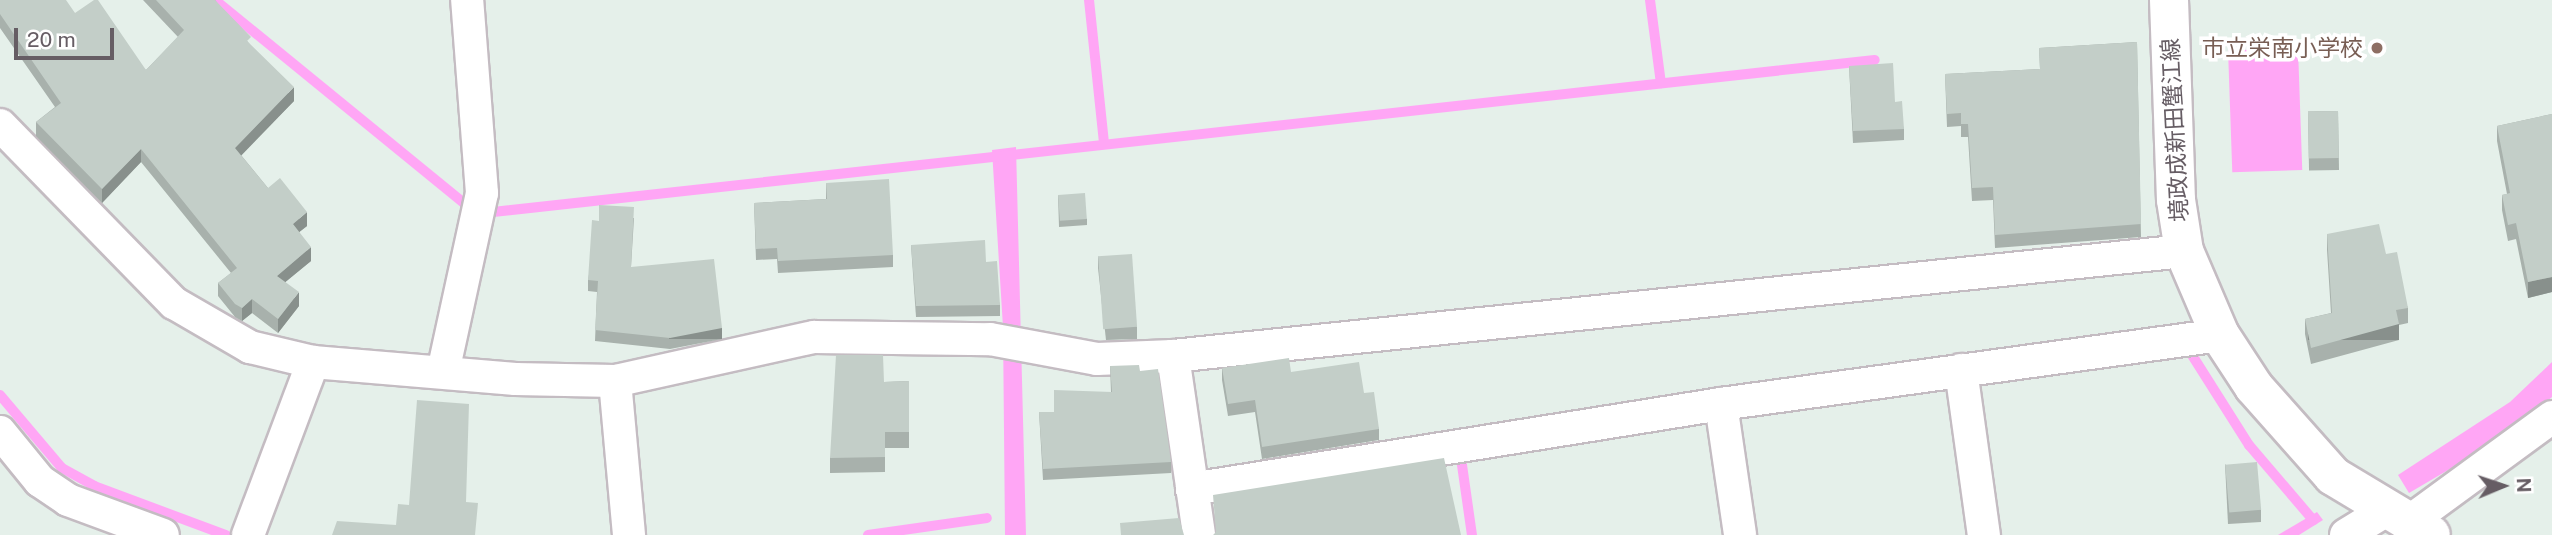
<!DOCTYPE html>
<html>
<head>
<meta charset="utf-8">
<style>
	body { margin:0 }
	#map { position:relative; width:2552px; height:535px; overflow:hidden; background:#e5f0ea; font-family:"Public Sans","Noto Sans JP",sans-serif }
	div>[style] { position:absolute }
	.water>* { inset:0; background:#ffa6f5; transform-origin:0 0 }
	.stream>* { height:10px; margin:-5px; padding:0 5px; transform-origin:5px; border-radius:5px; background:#ffa6f5 }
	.roads { filter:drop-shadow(2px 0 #c4bcc2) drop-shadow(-2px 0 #c4bcc2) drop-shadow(0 2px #c4bcc2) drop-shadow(0 -2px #c4bcc2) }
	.minor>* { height:32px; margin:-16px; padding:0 16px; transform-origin:16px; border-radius:16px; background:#fff }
	.secondary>* { height:38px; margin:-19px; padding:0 19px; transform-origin:19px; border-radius:19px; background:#fff }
	.wall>* { inset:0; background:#a8b1ac; transform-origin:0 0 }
	.shaded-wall>* { inset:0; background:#88908c; transform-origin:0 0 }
	.building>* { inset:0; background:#c3cec8; transform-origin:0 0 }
	.dots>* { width:19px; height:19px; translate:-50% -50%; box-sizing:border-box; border:4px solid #fff; border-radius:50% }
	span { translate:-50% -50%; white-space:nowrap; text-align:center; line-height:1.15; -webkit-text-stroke:7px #fff; paint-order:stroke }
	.education-label { font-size:23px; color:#785e54 }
	.right { translate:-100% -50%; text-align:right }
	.street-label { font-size:23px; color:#665d64 }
	.north { position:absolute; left:2468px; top:451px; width:70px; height:70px; -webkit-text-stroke:5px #fff; paint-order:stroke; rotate:88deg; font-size:19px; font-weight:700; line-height:28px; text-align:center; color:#665d64 }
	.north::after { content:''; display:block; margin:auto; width:24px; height:32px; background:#665d64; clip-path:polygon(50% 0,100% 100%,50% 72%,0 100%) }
	.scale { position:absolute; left:14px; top:28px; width:100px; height:32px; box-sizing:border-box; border:4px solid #665d64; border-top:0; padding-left:9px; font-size:21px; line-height:24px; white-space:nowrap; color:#665d64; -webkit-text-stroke:5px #fff; paint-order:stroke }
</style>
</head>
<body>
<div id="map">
	<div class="water">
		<div style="left:2298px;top:48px;width:122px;height:70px;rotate:88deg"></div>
		<div style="clip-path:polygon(1016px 147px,1026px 535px,1005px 535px,1003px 327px,992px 150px)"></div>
		<div style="clip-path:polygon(2552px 362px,2552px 397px,2501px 439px,2409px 493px,2398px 475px,2510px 402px)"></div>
		<div style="clip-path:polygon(2317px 512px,2323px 520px,2299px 535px,2278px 535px)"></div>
	</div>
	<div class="stream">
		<div style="left:215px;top:0;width:324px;rotate:39.2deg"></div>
		<div style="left:1089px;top:0;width:144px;rotate:84deg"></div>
		<div style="left:1650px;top:0;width:84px;rotate:82.5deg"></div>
		<div style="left:493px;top:212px;width:1390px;rotate:-6.28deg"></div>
		<div style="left:2192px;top:355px;width:107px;rotate:57.7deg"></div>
		<div style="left:2249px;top:445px;width:99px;rotate:49.5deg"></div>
		<div style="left:0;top:395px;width:96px;rotate:49.7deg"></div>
		<div style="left:62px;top:468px;width:37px;rotate:29deg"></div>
		<div style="left:94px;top:486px;width:141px;rotate:20.4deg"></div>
		<div style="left:1461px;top:458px;width:78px;rotate:81.9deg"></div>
		<div style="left:868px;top:535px;width:120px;rotate:-8.1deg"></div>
	</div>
	<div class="roads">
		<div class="minor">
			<div style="left:0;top:125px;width:249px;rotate:45.7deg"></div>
			<div style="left:174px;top:303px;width:88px;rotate:30.1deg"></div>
			<div style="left:250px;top:347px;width:65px;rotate:13.4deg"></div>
			<div style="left:313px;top:362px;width:203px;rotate:4.8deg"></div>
			<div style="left:515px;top:379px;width:100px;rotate:1.1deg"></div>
			<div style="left:615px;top:381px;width:204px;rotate:-12.5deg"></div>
			<div style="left:814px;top:337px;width:176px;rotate:0.7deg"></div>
			<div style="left:990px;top:339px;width:109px;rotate:10.6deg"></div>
			<div style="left:1097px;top:359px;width:76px;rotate:-2.3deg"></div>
			<div style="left:1173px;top:356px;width:1016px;rotate:-5.93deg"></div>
			<div style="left:1173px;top:356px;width:181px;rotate:81.7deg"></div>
			<div style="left:1961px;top:370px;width:167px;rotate:82.1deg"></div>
			<div style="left:443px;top:372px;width:183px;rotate:-77.7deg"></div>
			<div style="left:482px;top:193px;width:194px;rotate:-94.4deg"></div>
			<div style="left:615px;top:381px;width:155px;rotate:84.8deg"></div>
			<div style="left:1721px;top:404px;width:132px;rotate:81.7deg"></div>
			<div style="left:0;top:432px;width:63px;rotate:50.8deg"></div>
			<div style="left:40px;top:481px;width:34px;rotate:34deg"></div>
			<div style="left:68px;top:500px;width:101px;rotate:20.2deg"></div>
			<div style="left:1192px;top:489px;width:536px;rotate:-9.13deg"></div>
			<div style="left:1721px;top:404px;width:504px;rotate:-7.87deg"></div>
			<div style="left:2406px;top:524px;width:181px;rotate:-36.2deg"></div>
			<div style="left:248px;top:535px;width:185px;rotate:-69.4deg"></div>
			<div style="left:2346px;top:535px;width:46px;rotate:-31.6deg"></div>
		</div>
		<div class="secondary">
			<div style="left:2169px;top:0;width:200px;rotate:88deg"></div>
			<div style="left:2176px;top:200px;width:52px;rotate:81.1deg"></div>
			<div style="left:2184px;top:251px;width:91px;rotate:66.8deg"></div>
			<div style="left:2220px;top:335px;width:62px;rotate:56.8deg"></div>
			<div style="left:2254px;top:387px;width:119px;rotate:48.4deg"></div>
			<div style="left:2333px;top:476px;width:114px;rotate:31deg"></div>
		</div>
	</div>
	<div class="wall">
		<div style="clip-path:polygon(0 0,75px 13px,146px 70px,178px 37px,143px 0,215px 0,294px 101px,241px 155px,268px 188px,307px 226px,299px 232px,311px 261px,285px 282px,299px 306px,278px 333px,252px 313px,242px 321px,235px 317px,218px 296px,218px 283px,231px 273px,141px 162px,102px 203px,36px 136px,36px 122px,55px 107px,0 28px)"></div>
		<div style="clip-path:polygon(2137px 42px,2141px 237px,1995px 248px,1993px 200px,1972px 201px,1968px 137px,1961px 137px,1961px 126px,1947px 127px,1945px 74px,2040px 69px,2039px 48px)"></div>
		<div style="clip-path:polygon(1849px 66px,1895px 102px,1904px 129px,1904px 140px,1853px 143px)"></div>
		<div style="left:2338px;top:111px;width:59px;height:30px;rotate:89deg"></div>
		<div style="clip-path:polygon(2552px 114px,2552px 292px,2528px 298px,2516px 239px,2508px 241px,2502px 210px,2502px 195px,2507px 194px,2497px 141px,2497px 126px)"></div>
		<div style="clip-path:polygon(826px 183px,893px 255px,893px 267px,778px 273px,777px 259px,756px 260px,754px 203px,826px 199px)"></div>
		<div style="clip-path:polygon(1058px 195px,1087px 219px,1087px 225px,1059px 227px)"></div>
		<div style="clip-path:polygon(634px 218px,631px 267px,722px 339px,670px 349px,595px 341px,597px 292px,588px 291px,588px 280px,599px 221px)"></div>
		<div style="clip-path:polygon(2327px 234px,2386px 254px,2408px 308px,2408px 323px,2399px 325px,2399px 340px,2311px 364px,2305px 334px,2305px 319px,2331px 313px,2327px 250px)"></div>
		<div style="clip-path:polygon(911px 245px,986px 262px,1000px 305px,1000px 316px,916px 317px)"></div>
		<div style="clip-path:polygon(1098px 256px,1137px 327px,1137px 339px,1106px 340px,1098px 268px)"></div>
		<div style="clip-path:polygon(1110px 366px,1140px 371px,1171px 462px,1171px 473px,1043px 480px,1039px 412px,1054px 412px,1111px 392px)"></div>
		<div style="clip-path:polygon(1222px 368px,1291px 372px,1364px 393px,1379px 429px,1379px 440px,1262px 459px,1255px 412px,1228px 416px,1222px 380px)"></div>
		<div style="clip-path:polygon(909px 381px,909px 448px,885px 448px,885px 472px,830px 473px,830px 458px,884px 382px)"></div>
		<div style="clip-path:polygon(2225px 464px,2261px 510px,2261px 522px,2228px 524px)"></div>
	</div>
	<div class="shaded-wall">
		<div style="clip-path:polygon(294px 87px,294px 101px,235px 162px,235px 148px)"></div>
		<div style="clip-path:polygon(141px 149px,141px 162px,102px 203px,102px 189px)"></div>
		<div style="clip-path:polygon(307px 212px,307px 226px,293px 237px,293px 224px)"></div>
		<div style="clip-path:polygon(311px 247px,311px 261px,277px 289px,277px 276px)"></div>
		<div style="clip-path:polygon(2552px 277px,2552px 292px,2528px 298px,2528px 282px)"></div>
		<div style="clip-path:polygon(299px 292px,299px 306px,278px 333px,278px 319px)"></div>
		<div style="clip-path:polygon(252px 299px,252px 313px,242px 321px,242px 308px)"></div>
		<div style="left:2399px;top:324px;width:16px;height:91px;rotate:90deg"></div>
		<div style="left:722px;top:328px;width:11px;height:53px;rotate:90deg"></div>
	</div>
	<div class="building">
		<div style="clip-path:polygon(0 0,66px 0,75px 13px,94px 0,98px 0,146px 70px,184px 30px,156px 0,215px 0,251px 37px,247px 41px,294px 87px,235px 148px,268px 188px,280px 178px,307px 212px,293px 224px,311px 247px,277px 276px,299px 292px,278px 319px,252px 299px,242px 308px,235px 304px,218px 283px,237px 268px,141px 149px,102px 189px,36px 122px,61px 103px,0 14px)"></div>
		<div style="clip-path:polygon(2137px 42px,2141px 224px,1995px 235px,1993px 187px,1972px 188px,1968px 124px,1961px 124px,1961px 113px,1947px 114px,1945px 74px,2040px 69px,2039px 48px)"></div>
		<div style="clip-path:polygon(1893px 63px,1895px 102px,1902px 101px,1904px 129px,1853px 131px,1849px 66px)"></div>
		<div style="left:2338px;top:111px;width:47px;height:30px;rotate:89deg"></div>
		<div style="clip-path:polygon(2552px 114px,2552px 277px,2528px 282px,2516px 223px,2508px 225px,2502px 195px,2510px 193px,2497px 126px)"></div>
		<div style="clip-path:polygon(889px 179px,893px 255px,778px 261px,777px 248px,756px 249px,754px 203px,827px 199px,826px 183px)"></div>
		<div style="left:1085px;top:193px;width:26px;height:27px;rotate:86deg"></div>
		<div style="clip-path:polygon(599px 205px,634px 207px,631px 267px,714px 259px,722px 328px,670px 338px,595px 330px,598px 281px,588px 280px,592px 220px,599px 221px)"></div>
		<div style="clip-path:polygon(2379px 224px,2386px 254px,2397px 252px,2408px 308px,2396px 310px,2399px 324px,2311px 348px,2305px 319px,2332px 313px,2327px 234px)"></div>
		<div style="clip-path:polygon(985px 240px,986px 262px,997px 261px,1000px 305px,916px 306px,911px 245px)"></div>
		<div style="left:1132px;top:254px;width:73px;height:34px;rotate:86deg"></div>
		<div style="clip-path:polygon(836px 355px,883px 355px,884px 382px,909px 381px,909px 432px,885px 432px,885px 457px,830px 458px)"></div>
		<div style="clip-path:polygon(1289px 358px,1291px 372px,1359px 362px,1364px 393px,1374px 392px,1379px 429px,1262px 447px,1255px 400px,1228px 404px,1222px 368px)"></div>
		<div style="clip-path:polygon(1139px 365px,1140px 371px,1158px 369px,1171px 462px,1043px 469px,1039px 412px,1054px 412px,1054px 390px,1112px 392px,1110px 366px)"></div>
		<div style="clip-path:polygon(417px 400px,469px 404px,466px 502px,478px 503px,475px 535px,332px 535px,337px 521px,396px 525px,398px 504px,409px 505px)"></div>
		<div style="clip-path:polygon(1444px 458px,1461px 535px,1213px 535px,1216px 532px,1213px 495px)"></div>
		<div style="left:2257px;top:462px;width:48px;height:32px;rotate:85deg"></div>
		<div style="clip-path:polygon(1179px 518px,1184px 535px,1121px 535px,1120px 523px)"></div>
	</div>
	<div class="dots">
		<div style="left:2377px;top:48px;background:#8d6e63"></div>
	</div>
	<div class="education-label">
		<span class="right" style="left:2363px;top:48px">市立栄南小学校</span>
	</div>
	<div class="street-label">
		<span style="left:2175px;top:130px;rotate:-93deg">境政成新田蟹江線</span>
	</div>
	<div class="north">N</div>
	<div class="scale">20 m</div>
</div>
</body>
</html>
